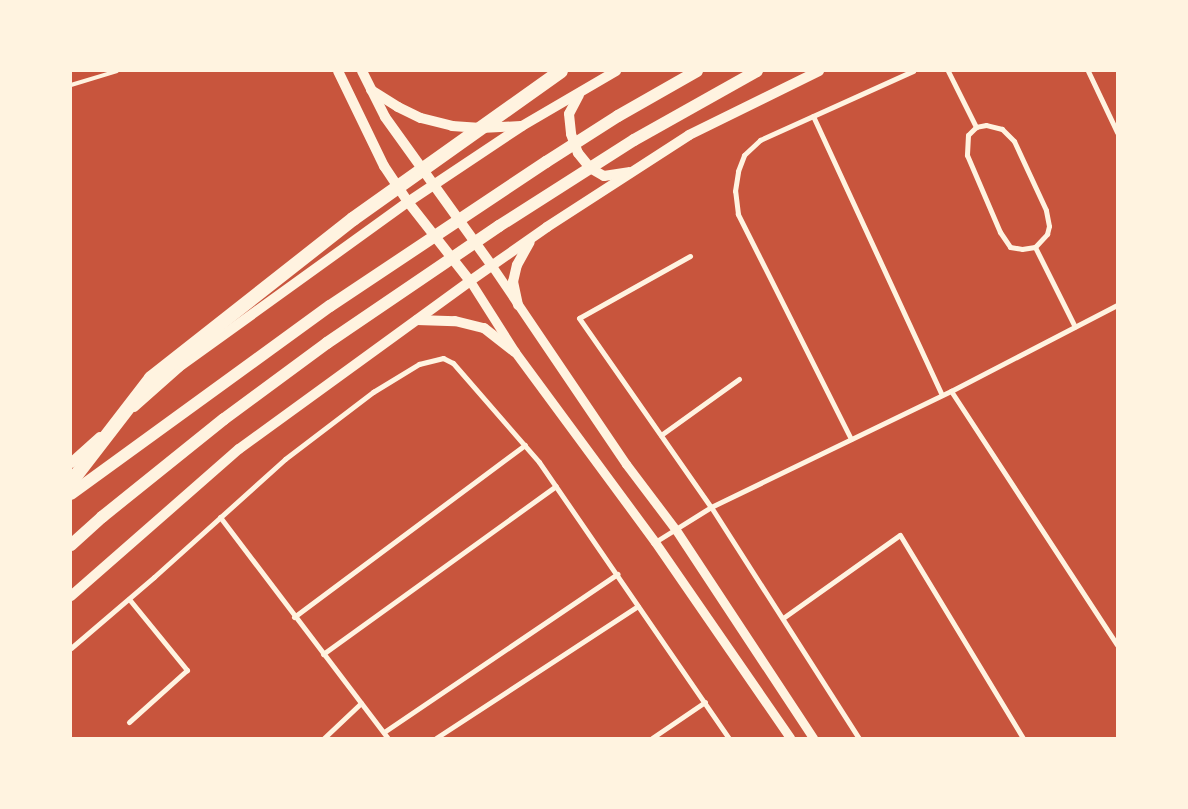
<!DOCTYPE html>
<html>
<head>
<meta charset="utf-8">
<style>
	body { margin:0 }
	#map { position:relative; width:1188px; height:809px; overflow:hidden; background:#c8553d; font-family:"PT Sans Narrow",sans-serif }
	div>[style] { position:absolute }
	.service>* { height:4px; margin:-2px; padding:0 2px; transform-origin:2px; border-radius:2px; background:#fff3e0 }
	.minor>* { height:5px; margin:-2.5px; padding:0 2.5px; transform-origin:2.5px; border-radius:2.5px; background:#fff3e0 }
	.tertiary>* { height:9px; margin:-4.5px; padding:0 4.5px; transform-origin:4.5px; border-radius:4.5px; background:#fff3e0 }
	.secondary>* { height:10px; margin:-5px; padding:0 5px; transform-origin:5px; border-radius:5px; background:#fff3e0 }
	.primary>* { height:12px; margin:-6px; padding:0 6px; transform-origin:6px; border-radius:6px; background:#fff3e0 }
	.trunk>* { height:14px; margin:-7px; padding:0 7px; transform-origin:7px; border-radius:7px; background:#fff3e0 }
	span { translate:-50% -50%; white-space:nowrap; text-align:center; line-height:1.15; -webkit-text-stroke:4.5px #fff3e0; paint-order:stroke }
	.frame { position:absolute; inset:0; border:72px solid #fff3e0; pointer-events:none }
</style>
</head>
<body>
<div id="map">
	<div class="service">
		<div style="left:71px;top:85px;width:48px;rotate:-16.9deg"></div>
	</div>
	<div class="minor">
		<div style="left:948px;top:71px;width:63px;rotate:63.4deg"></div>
		<div style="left:1088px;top:71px;width:68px;rotate:64.6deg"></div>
		<div style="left:813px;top:116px;width:307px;rotate:65.2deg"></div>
		<div style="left:1035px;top:247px;width:18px;rotate:-47deg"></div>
		<div style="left:1047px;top:234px;width:8px;rotate:-76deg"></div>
		<div style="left:1049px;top:226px;width:16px;rotate:-101deg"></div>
		<div style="left:1046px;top:210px;width:76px;rotate:-114.9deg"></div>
		<div style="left:1014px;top:141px;width:17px;rotate:-135deg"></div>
		<div style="left:1002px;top:129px;width:16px;rotate:-166deg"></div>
		<div style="left:986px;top:125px;width:10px;rotate:169deg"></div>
		<div style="left:976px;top:127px;width:11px;rotate:135deg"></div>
		<div style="left:968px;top:135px;width:20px;rotate:93deg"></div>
		<div style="left:967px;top:155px;width:84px;rotate:66.8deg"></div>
		<div style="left:1000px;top:232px;width:18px;rotate:56deg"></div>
		<div style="left:1010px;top:247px;width:12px;rotate:9deg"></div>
		<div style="left:1022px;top:249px;width:13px;rotate:-9deg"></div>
		<div style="left:1035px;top:247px;width:89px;rotate:63.4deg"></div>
		<div style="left:690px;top:256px;width:127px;rotate:150.8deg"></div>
		<div style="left:579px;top:318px;width:231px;rotate:55.1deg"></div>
		<div style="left:711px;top:507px;width:274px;rotate:57.4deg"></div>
		<div style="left:951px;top:391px;width:187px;rotate:-27.4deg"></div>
		<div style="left:661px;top:435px;width:96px;rotate:-35.7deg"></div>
		<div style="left:851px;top:439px;width:252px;rotate:-116.7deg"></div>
		<div style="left:738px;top:214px;width:23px;rotate:-97deg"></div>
		<div style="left:735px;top:191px;width:20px;rotate:-81deg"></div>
		<div style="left:738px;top:171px;width:17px;rotate:-69deg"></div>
		<div style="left:744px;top:155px;width:22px;rotate:-43deg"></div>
		<div style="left:760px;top:140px;width:168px;rotate:-24.3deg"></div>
		<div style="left:220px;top:517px;width:278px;rotate:52.8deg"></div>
		<div style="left:655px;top:542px;width:66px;rotate:-32deg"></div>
		<div style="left:711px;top:507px;width:267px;rotate:-25.8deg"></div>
		<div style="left:951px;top:391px;width:303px;rotate:56.8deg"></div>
		<div style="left:129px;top:599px;width:92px;rotate:50.8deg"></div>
		<div style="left:187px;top:670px;width:78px;rotate:138.1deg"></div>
		<div style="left:294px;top:617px;width:288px;rotate:-36.7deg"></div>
		<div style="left:783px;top:618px;width:143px;rotate:-35.4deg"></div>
		<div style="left:900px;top:535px;width:237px;rotate:58.8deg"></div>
		<div style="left:71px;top:648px;width:109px;rotate:-40.5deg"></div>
		<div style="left:154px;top:577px;width:176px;rotate:-42deg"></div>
		<div style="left:285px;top:459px;width:111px;rotate:-37.3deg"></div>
		<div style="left:373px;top:392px;width:54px;rotate:-31.3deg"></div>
		<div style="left:419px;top:364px;width:25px;rotate:-14deg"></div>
		<div style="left:443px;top:358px;width:11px;rotate:27deg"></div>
		<div style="left:453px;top:363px;width:131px;rotate:49deg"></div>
		<div style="left:539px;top:462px;width:335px;rotate:55.5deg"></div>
		<div style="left:323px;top:654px;width:287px;rotate:-35.8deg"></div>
		<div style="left:384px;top:732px;width:282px;rotate:-34.1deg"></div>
		<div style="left:324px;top:738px;width:51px;rotate:-43.4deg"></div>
		<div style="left:436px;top:738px;width:241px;rotate:-33.2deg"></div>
		<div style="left:652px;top:738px;width:64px;rotate:-34.2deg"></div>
	</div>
	<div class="tertiary">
		<div style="left:492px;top:266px;width:239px;rotate:55.9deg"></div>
		<div style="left:626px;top:464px;width:83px;rotate:52.9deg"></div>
		<div style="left:676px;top:530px;width:249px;rotate:56.6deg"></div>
		<div style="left:470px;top:281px;width:84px;rotate:57.6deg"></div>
		<div style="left:515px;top:352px;width:236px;rotate:53.6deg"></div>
		<div style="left:655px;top:542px;width:238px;rotate:55.4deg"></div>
	</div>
	<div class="secondary">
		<div style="left:338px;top:71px;width:106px;rotate:64.2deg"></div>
		<div style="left:384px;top:166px;width:43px;rotate:56.3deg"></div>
		<div style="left:408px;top:202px;width:100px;rotate:51.9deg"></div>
		<div style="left:362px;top:71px;width:51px;rotate:63.4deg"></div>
		<div style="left:385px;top:117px;width:183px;rotate:54.3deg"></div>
		<div style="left:371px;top:90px;width:32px;rotate:32deg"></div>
		<div style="left:398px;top:107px;width:25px;rotate:26deg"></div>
		<div style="left:421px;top:118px;width:32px;rotate:14deg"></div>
		<div style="left:452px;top:126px;width:29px;rotate:4deg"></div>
		<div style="left:481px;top:128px;width:40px;rotate:-2.9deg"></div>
		<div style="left:579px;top:95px;width:21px;rotate:118deg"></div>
		<div style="left:569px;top:114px;width:20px;rotate:84deg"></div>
		<div style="left:571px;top:134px;width:20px;rotate:70deg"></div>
		<div style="left:578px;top:153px;width:19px;rotate:51deg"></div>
		<div style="left:590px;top:168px;width:16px;rotate:30deg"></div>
		<div style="left:604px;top:176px;width:25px;rotate:-9deg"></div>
		<div style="left:518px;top:305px;width:24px;rotate:-102deg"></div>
		<div style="left:513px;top:282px;width:17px;rotate:-77deg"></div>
		<div style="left:517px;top:265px;width:26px;rotate:-61deg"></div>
		<div style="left:417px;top:320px;width:38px;rotate:2deg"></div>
		<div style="left:455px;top:321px;width:30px;rotate:14deg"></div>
		<div style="left:484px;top:328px;width:39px;rotate:38deg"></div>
		<div style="left:134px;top:407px;width:60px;rotate:-41.6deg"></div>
		<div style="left:179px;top:367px;width:282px;rotate:-35.8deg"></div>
		<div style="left:408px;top:202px;width:137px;rotate:-33.7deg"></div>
		<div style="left:522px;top:126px;width:109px;rotate:-30.3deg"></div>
		<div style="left:71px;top:463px;width:39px;rotate:-42deg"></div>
		<div style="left:71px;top:596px;width:223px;rotate:-41.2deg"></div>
		<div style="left:239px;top:449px;width:286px;rotate:-36deg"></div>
		<div style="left:470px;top:281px;width:94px;rotate:-35deg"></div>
		<div style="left:547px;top:227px;width:169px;rotate:-32.9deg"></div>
		<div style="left:689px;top:135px;width:145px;rotate:-26.2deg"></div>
	</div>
	<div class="primary">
		<div style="left:71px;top:494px;width:320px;rotate:-36deg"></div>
		<div style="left:330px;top:306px;width:260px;rotate:-33.7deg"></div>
		<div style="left:546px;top:162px;width:85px;rotate:-32.6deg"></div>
		<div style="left:618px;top:116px;width:91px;rotate:-29.7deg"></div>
		<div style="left:71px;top:545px;width:42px;rotate:-42.1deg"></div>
		<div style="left:102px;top:517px;width:156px;rotate:-38.8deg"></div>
		<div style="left:224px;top:419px;width:128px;rotate:-36.4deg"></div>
		<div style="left:327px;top:343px;width:208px;rotate:-34.2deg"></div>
		<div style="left:499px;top:226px;width:160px;rotate:-32.5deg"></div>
		<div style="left:634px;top:140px;width:141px;rotate:-29.3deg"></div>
	</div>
	<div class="trunk">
		<div style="left:71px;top:482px;width:131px;rotate:-52.4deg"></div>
		<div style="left:151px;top:378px;width:257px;rotate:-38.2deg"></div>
		<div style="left:353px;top:219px;width:255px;rotate:-35.4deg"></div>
	</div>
	<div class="frame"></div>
</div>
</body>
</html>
